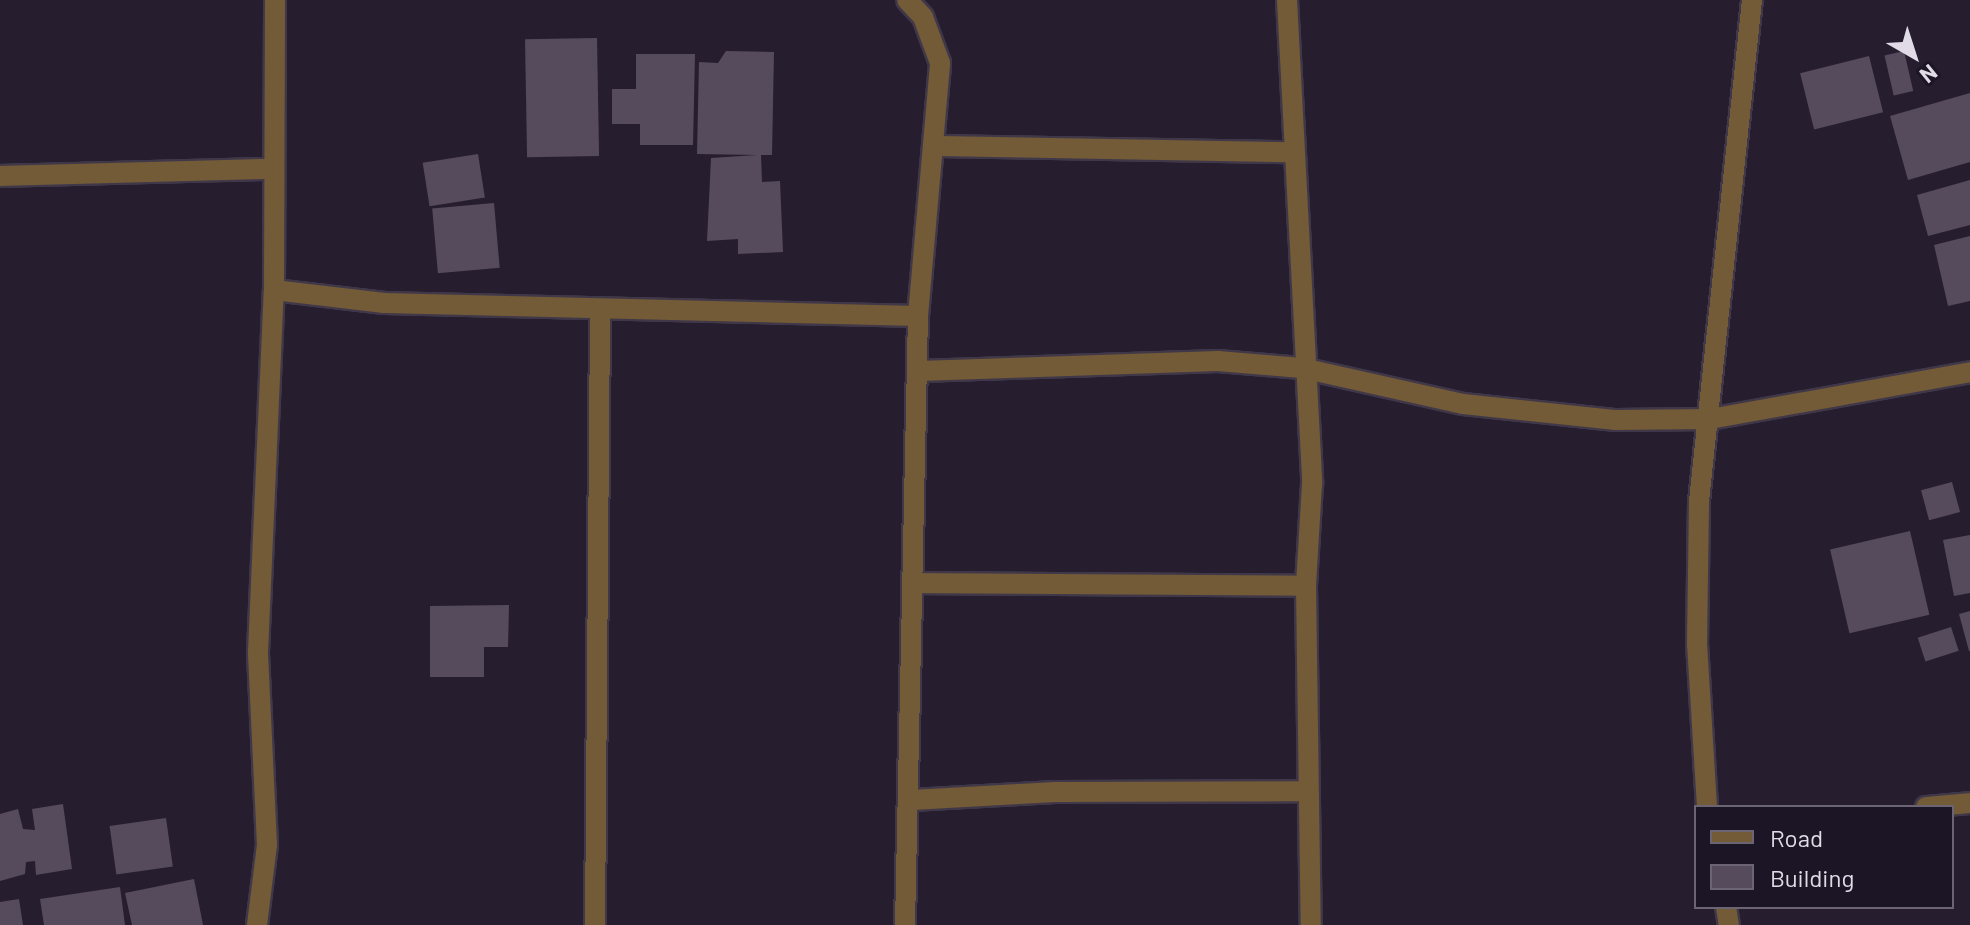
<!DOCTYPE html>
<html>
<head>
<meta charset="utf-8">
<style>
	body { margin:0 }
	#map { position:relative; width:1970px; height:925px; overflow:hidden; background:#261e2f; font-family:Barlow,sans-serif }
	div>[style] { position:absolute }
	.building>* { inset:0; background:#564b5d; transform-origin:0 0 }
	.roads { filter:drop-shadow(2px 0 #403849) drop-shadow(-2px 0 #403849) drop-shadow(0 2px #403849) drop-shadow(0 -2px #403849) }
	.minor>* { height:20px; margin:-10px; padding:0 10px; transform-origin:10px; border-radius:10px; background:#735b37 }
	span { translate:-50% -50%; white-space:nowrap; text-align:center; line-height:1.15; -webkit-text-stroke:6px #1c1525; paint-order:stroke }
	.legend { position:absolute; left:1694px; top:805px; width:260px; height:104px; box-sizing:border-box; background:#1c1525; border:2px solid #6a6473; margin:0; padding:10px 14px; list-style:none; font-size:24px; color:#e0dbe7 }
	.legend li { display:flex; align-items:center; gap:16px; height:40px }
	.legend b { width:40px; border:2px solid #6a6473 }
	.north { position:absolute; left:1874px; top:16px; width:80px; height:80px; -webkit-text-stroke:6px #1c1525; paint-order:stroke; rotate:141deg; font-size:22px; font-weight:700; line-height:32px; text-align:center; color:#e0dbe7 }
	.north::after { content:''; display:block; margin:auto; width:28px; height:36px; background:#e0dbe7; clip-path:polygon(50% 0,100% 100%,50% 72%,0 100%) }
</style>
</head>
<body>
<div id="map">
	<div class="building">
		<div style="left:597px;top:38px;width:118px;height:72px;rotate:89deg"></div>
		<div style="clip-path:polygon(726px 51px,774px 52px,772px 155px,761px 155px,762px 182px,780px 181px,783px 252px,738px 254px,738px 239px,707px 241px,711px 158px,757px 155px,697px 154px,699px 62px,718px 63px)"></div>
		<div style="left:1904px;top:51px;width:41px;height:20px;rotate:77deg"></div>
		<div style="clip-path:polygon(636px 54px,695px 54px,693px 145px,640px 145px,640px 124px,612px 124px,612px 89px,636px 89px)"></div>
		<div style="left:1869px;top:56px;width:58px;height:71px;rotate:76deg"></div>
		<div style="clip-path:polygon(1970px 93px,1970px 162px,1908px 180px,1890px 116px)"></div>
		<div style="left:478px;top:154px;width:44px;height:56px;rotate:81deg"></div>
		<div style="clip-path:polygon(1970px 180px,1970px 225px,1928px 236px,1917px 195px)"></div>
		<div style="left:494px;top:203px;width:65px;height:62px;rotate:85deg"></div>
		<div style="clip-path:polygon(1970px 236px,1970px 301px,1948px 306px,1934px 245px)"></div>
		<div style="left:1952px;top:482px;width:31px;height:32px;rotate:75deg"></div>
		<div style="left:1910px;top:531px;width:86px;height:82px;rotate:77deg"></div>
		<div style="clip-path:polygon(1970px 535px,1970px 593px,1954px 596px,1943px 540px)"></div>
		<div style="clip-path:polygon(509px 605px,508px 647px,484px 647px,484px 677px,430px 677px,430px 606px)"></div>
		<div style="clip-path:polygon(1970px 611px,1970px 651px,1969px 651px,1959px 614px)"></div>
		<div style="left:1951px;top:627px;width:25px;height:35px;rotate:72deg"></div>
		<div style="clip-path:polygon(63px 804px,72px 869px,36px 875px,35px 861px,26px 862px,25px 874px,0 881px,0 814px,18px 809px,23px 829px,35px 830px,32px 809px)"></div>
		<div style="left:166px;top:818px;width:49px;height:57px;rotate:82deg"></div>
		<div style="clip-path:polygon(194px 879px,203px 925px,132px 925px,125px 893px)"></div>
		<div style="clip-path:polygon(120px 887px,125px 925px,44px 925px,40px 899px)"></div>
		<div style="clip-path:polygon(19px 899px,23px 925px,0 925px,0 902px)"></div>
	</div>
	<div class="roads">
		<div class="minor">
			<div style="left:1287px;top:0;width:485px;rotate:87deg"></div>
			<div style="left:1312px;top:484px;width:102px;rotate:93.4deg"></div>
			<div style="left:1306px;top:586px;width:339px;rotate:89.2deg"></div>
			<div style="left:935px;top:146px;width:358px;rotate:1deg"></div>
			<div style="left:0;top:176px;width:272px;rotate:-1.5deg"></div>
			<div style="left:274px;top:290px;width:111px;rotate:6.7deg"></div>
			<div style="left:384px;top:303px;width:534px;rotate:1.39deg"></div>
			<div style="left:919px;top:371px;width:299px;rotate:-1.9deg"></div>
			<div style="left:1218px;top:361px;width:84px;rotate:4.8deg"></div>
			<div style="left:1302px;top:368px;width:165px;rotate:12.6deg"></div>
			<div style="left:1463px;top:404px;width:154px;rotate:6deg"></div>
			<div style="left:1616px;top:420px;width:94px;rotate:-0.6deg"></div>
			<div style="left:1710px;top:419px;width:264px;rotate:-10.2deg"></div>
			<div style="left:915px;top:583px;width:391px;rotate:0.4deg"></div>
			<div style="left:912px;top:800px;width:143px;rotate:-3.2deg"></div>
			<div style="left:1055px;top:792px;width:250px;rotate:-0.2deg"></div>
			<div style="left:1707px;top:807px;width:162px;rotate:-93.5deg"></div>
			<div style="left:1697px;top:645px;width:144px;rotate:-89.2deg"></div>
			<div style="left:1699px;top:501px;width:504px;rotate:-83.96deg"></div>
			<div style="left:1926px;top:807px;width:44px;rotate:-5.2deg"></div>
			<div style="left:1726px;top:907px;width:18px;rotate:81deg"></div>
			<div style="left:257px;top:925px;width:81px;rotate:-82.9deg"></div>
			<div style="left:267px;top:845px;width:193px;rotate:-92.7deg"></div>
			<div style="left:258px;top:652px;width:362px;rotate:-87.5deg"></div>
			<div style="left:274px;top:290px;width:290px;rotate:-89.8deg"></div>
			<div style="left:595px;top:925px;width:614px;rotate:-89.53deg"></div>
			<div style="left:905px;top:925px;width:609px;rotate:-88.78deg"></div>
			<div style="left:918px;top:316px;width:254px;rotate:-85deg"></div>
			<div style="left:940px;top:63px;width:49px;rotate:-110.3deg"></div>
			<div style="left:923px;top:17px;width:23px;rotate:-133deg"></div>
		</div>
	</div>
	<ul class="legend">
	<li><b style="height:10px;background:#735b37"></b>Road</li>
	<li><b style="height:22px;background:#564b5d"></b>Building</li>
	</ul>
	<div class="north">N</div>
</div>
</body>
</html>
